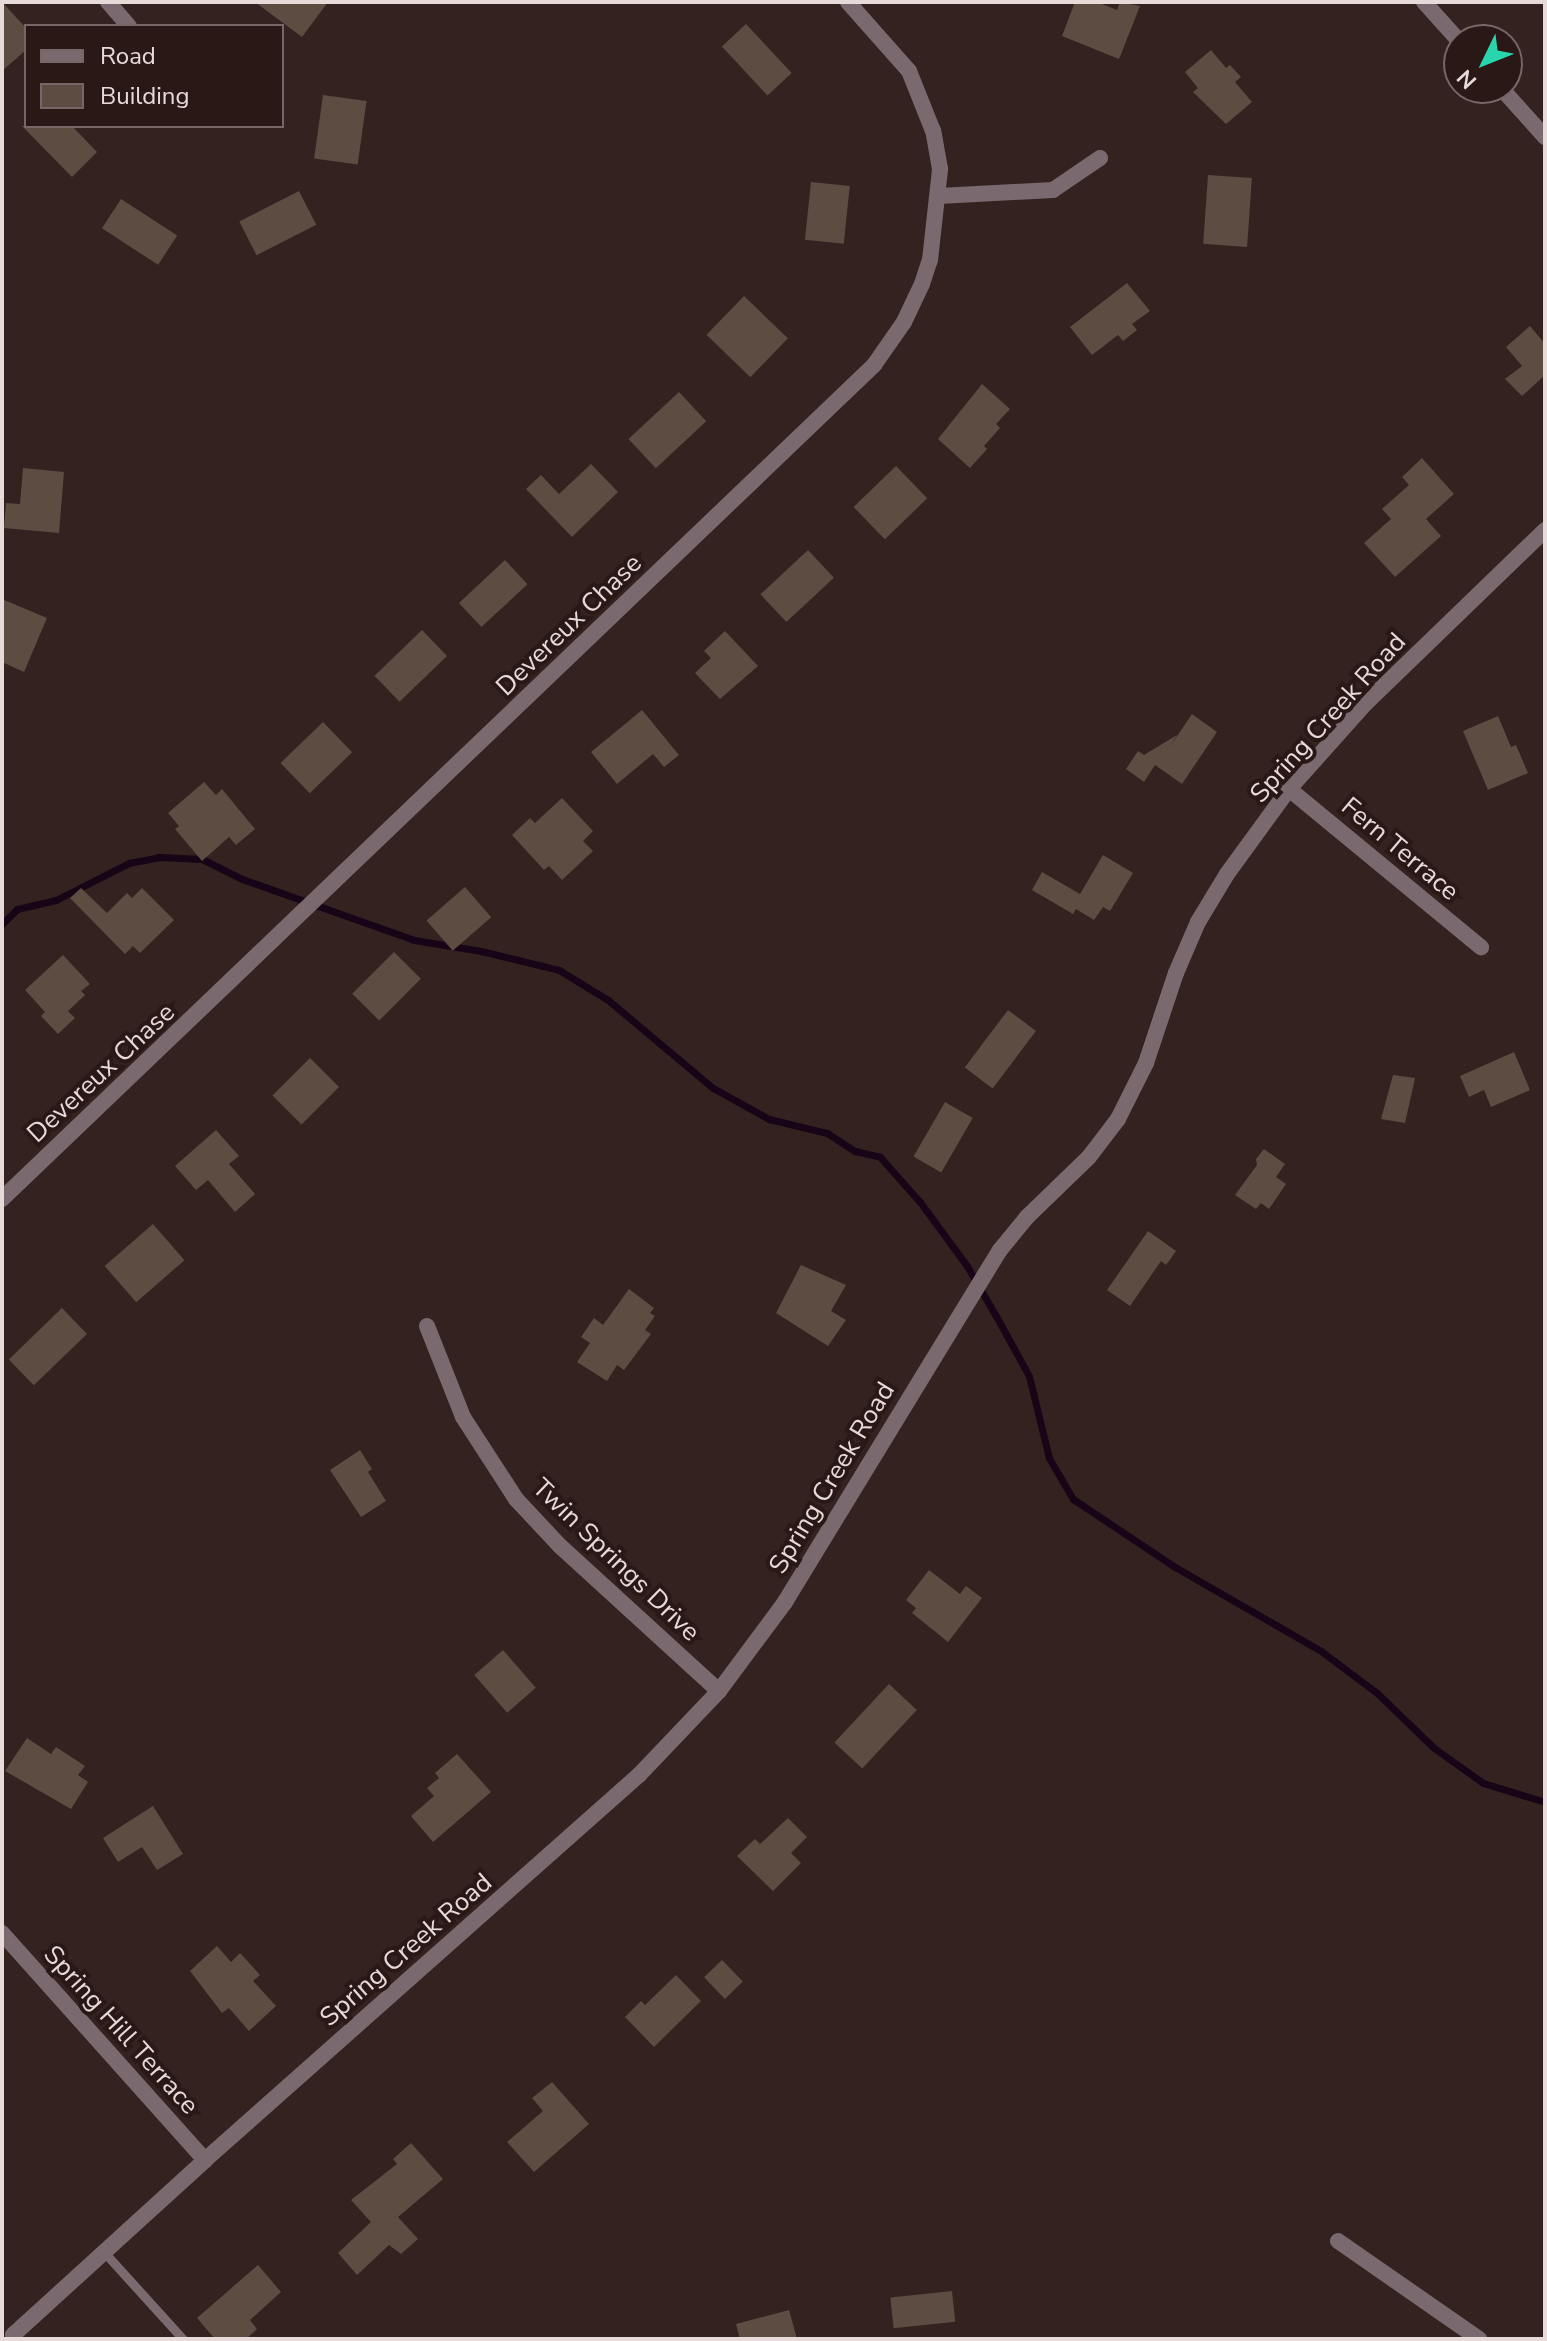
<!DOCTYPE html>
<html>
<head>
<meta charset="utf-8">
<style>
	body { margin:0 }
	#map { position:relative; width:1547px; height:2341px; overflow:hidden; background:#342220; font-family:"Nunito Sans",sans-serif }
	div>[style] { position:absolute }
	.stream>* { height:7px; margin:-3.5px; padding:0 3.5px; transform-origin:3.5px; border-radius:3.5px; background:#170517 }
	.building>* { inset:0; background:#5c4c41; transform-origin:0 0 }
	.service>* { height:9px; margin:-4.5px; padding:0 4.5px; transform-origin:4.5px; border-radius:4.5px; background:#7a6a6f }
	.minor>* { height:16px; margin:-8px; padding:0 8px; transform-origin:8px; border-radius:8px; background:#7a6a6f }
	.tertiary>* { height:16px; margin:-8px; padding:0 8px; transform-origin:8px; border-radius:8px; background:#7a6a6f }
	span { translate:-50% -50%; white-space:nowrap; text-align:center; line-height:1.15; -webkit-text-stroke:8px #2a1817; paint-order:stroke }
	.street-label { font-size:26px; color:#e7dbd9 }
	.frame { position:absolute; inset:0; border:4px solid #e7dbd9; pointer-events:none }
	.legend { position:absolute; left:24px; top:24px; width:260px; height:104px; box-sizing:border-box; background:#2a1817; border:2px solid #766665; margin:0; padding:10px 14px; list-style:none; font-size:24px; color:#e7dbd9 }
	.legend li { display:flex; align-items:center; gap:16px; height:40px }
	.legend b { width:40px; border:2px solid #766665 }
	.north { position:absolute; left:1443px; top:24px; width:80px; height:80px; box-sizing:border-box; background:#2a1817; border:2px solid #766665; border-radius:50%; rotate:227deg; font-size:22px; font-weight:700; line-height:32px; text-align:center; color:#e7dbd9 }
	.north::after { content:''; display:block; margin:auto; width:28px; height:36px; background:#29d5ad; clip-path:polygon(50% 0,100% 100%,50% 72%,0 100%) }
</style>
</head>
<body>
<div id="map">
	<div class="stream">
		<div style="left:2px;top:924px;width:21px;rotate:-45deg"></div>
		<div style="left:17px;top:909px;width:40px;rotate:-13deg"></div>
		<div style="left:56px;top:900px;width:82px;rotate:-26.9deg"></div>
		<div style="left:129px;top:863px;width:31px;rotate:-11deg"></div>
		<div style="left:159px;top:857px;width:43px;rotate:2.7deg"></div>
		<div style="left:202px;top:859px;width:45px;rotate:26.6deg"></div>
		<div style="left:242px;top:879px;width:182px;rotate:19.5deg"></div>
		<div style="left:414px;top:940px;width:68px;rotate:9.3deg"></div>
		<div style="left:481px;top:951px;width:80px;rotate:13.7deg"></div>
		<div style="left:559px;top:970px;width:57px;rotate:31.5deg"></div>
		<div style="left:608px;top:1000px;width:137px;rotate:40deg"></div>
		<div style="left:713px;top:1088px;width:64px;rotate:29deg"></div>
		<div style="left:769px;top:1119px;width:60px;rotate:13.6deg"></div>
		<div style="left:827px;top:1133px;width:33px;rotate:33deg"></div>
		<div style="left:855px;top:1151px;width:26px;rotate:13deg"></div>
		<div style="left:880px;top:1157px;width:60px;rotate:48.4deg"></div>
		<div style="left:920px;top:1202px;width:79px;rotate:53.7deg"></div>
		<div style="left:967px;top:1266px;width:58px;rotate:59.9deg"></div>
		<div style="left:996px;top:1316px;width:68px;rotate:61.2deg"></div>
		<div style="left:1029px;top:1376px;width:84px;rotate:76.3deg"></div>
		<div style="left:1049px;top:1458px;width:48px;rotate:59.7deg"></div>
		<div style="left:1073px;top:1499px;width:123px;rotate:33.7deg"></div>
		<div style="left:1175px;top:1567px;width:168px;rotate:29.9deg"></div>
		<div style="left:1321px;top:1651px;width:70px;rotate:36.9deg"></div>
		<div style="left:1377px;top:1693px;width:79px;rotate:44deg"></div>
		<div style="left:1434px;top:1748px;width:60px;rotate:35.5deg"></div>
		<div style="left:1483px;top:1783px;width:65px;rotate:17deg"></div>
	</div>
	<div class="building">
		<div style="clip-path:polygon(2px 2px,26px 28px,26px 50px,2px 71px)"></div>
		<div style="clip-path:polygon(255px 2px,328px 2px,302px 37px)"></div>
		<div style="clip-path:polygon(1075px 2px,1097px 2px,1117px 10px,1120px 2px,1140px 6px,1119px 59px,1062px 36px)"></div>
		<div style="left:746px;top:24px;width:67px;height:33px;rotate:47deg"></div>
		<div style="clip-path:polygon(1211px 50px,1226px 68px,1230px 65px,1241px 77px,1235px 82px,1252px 102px,1226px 124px,1193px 92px,1198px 88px,1185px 72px)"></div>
		<div style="left:323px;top:95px;width:44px;height:64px;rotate:8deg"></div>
		<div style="clip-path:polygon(22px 126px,72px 126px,97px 152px,72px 177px)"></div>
		<div style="left:1208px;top:175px;width:44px;height:69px;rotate:4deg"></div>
		<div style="left:811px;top:182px;width:39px;height:58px;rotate:6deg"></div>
		<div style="left:299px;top:191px;width:38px;height:67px;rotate:63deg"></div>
		<div style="left:121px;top:199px;width:67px;height:35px;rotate:33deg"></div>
		<div style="clip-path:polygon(1127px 283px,1150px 311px,1132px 324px,1137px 330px,1123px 341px,1118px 335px,1092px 355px,1070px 327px)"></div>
		<div style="left:744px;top:296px;width:61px;height:54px;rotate:44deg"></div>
		<div style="clip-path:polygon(1530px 326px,1545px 344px,1545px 375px,1522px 396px,1505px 379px,1522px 366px,1506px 347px)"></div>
		<div style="clip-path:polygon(982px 384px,1010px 409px,996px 424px,1000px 428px,984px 446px,987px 449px,970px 468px,938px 439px)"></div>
		<div style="left:679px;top:392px;width:40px;height:69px;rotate:47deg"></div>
		<div style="clip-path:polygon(1422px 458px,1454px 494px,1426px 519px,1441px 536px,1395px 577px,1364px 543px,1391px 519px,1382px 509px,1409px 485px,1402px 477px)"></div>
		<div style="clip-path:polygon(591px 464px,618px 492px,572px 537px,526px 489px,541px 475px,559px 494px)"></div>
		<div style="left:896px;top:466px;width:45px;height:59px;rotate:46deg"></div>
		<div style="clip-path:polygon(23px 468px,64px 472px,59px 533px,4px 528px,6px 503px,20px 504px)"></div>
		<div style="left:808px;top:550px;width:38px;height:65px;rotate:47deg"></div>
		<div style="left:505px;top:560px;width:33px;height:63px;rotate:47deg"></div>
		<div style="clip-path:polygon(2px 599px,47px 618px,24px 672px,2px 662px)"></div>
		<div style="left:422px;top:630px;width:36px;height:66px;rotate:46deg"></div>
		<div style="clip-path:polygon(725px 631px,758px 666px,720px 699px,695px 673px,711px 658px,704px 651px)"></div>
		<div style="clip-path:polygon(642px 710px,679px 755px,664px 767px,653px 754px,617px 784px,591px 752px)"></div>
		<div style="clip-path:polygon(1192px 714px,1217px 732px,1182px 784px,1155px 765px,1144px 782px,1126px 769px,1138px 751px,1144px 755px,1177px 735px,1169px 748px)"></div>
		<div style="clip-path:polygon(1498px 716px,1511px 747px,1516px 745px,1528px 773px,1488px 790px,1463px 731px)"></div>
		<div style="left:323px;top:722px;width:42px;height:59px;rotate:46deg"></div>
		<div style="clip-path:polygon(204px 782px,216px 795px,222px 789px,255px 829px,236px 845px,229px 837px,202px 861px,175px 829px,179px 826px,168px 813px)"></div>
		<div style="clip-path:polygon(562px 798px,593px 831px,583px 841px,593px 851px,562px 880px,549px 866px,544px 870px,512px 835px,530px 818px,535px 823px)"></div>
		<div style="clip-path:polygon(1103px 855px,1133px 873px,1110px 911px,1103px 907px,1094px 920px,1076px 909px,1073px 914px,1032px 890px,1042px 872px,1080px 894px)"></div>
		<div style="left:465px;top:887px;width:40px;height:51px;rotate:49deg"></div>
		<div style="clip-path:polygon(81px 888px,107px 913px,127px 893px,132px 898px,142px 888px,174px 920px,140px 953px,133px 946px,125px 954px,70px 898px)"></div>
		<div style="left:394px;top:952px;width:38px;height:59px;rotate:45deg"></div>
		<div style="clip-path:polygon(63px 955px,90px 984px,81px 991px,85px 995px,68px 1011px,75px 1018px,58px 1034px,41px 1016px,45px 1012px,25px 990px)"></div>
		<div style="left:1008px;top:1010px;width:35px;height:72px;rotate:37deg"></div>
		<div style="clip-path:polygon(1514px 1052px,1530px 1090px,1491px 1107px,1484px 1090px,1469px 1097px,1460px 1076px)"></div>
		<div style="left:310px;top:1058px;width:41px;height:53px;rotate:45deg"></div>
		<div style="clip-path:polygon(1393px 1075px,1415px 1078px,1405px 1123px,1381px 1119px)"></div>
		<div style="left:945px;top:1102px;width:32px;height:63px;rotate:30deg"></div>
		<div style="clip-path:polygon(216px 1130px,239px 1156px,229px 1164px,255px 1194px,235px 1212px,208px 1180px,196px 1190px,175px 1166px)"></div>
		<div style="clip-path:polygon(1264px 1149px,1285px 1164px,1276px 1177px,1286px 1184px,1269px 1209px,1261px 1203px,1256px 1209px,1235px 1195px,1257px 1165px,1256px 1159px)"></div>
		<div style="left:153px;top:1224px;width:48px;height:64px;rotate:49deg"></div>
		<div style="clip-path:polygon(1148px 1231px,1176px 1251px,1166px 1265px,1161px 1261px,1130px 1306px,1107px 1290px)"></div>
		<div style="clip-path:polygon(801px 1265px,846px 1285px,831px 1311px,846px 1320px,828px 1346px,776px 1313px)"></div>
		<div style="clip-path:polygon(629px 1289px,654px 1308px,650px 1313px,655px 1316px,645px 1330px,651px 1334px,624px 1370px,617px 1365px,607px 1381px,577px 1362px,590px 1343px,581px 1337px,594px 1318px,603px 1325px)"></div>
		<div style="left:62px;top:1308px;width:36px;height:74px;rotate:46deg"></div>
		<div style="clip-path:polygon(360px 1450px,372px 1469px,368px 1472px,386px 1501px,361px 1517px,330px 1470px)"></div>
		<div style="clip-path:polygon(929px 1570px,960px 1594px,966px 1586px,982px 1598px,948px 1642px,912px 1613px,916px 1608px,906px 1600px)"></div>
		<div style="left:503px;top:1650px;width:50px;height:38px;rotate:49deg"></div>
		<div style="left:889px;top:1684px;width:38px;height:80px;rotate:43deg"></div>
		<div style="clip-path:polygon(27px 1738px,51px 1754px,56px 1747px,85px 1766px,78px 1775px,88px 1782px,71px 1809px,5px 1771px)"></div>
		<div style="clip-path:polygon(457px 1754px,491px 1792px,433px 1842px,411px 1816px,434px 1796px,427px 1788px,439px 1778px,435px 1773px)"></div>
		<div style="clip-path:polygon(153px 1806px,183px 1854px,157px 1870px,142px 1847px,118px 1862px,103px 1838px)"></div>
		<div style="clip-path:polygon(788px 1818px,807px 1837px,791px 1853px,801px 1863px,773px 1891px,737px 1856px,755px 1839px,760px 1844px)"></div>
		<div style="clip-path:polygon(217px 1946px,231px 1962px,240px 1953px,260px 1975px,253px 1981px,276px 2006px,249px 2031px,229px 2008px,222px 2013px,190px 1971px)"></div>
		<div style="left:722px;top:1960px;width:30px;height:25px;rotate:46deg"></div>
		<div style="clip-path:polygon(676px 1975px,701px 2001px,654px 2047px,625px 2017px,641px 2001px,645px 2005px)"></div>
		<div style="clip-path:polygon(552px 2082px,589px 2124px,534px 2172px,507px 2142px,543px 2111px,532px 2098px)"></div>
		<div style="clip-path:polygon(411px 2143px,443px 2179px,398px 2217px,418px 2239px,401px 2254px,389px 2245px,357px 2275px,338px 2253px,371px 2222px,351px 2200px,397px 2164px,393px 2159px)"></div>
		<div style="clip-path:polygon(258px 2265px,281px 2292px,250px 2320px,257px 2329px,246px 2339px,215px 2339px,197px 2318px)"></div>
		<div style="left:952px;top:2291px;width:31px;height:62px;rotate:84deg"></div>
		<div style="clip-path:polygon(789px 2310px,797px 2339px,740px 2339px,736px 2324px)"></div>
	</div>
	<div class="service">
		<div style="left:104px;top:2252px;width:118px;rotate:47.8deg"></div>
	</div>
	<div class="minor">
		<div style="left:108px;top:2px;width:32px;rotate:49deg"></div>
		<div style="left:939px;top:196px;width:114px;rotate:-3deg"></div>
		<div style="left:1053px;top:190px;width:57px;rotate:-34.2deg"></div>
		<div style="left:1289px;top:789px;width:249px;rotate:39.5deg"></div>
		<div style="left:2px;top:1199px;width:1207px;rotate:-43.72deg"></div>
		<div style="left:874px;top:365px;width:52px;rotate:-55.1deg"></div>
		<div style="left:904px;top:322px;width:42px;rotate:-64.7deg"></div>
		<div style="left:922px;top:284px;width:25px;rotate:-72deg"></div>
		<div style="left:930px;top:260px;width:92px;rotate:-83.7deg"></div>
		<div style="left:940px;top:169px;width:39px;rotate:-100deg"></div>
		<div style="left:933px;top:131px;width:65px;rotate:-111.8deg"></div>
		<div style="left:909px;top:71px;width:92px;rotate:-131.5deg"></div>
		<div style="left:427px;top:1326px;width:98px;rotate:68.4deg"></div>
		<div style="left:463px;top:1417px;width:98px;rotate:57.1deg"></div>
		<div style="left:516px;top:1499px;width:64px;rotate:46.9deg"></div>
		<div style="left:560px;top:1546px;width:215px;rotate:42.4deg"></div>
		<div style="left:2px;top:1933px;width:305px;rotate:48.2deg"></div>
		<div style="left:1338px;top:2241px;width:172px;rotate:34.8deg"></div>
		<div style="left:13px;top:2335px;width:260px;rotate:-42.3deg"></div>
		<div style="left:205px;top:2160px;width:580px;rotate:-41.58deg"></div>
		<div style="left:639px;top:1775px;width:116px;rotate:-46.4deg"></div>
		<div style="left:719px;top:1691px;width:111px;rotate:-53.4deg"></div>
		<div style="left:785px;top:1602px;width:412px;rotate:-58.6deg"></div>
		<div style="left:1000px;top:1250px;width:43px;rotate:-50.7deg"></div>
		<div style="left:1027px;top:1217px;width:86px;rotate:-44.1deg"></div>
		<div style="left:1089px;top:1157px;width:48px;rotate:-52.7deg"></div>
		<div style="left:1118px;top:1119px;width:63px;rotate:-63.4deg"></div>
		<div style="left:1146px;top:1063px;width:95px;rotate:-71.6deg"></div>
		<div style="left:1176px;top:973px;width:56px;rotate:-66.7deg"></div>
		<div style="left:1198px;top:922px;width:56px;rotate:-58.9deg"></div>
		<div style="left:1227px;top:874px;width:105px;rotate:-53.9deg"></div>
		<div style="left:1289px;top:789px;width:115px;rotate:-48.2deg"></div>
		<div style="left:1366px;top:703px;width:249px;rotate:-44deg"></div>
	</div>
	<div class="tertiary">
		<div style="left:1424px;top:2px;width:52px;rotate:48.1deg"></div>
		<div style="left:1501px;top:88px;width:66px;rotate:48.1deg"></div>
	</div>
	<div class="street-label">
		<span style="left:569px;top:625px;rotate:-44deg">Devereux Chase</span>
		<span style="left:1328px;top:718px;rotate:-48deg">Spring Creek Road</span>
		<span style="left:1400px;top:849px;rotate:40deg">Fern Terrace</span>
		<span style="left:101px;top:1073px;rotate:-43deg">Devereux Chase</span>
		<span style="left:832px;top:1478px;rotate:-59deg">Spring Creek Road</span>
		<span style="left:616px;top:1560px;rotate:44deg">Twin Springs Drive</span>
		<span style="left:406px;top:1950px;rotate:-41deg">Spring Creek Road</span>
		<span style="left:121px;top:2030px;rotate:48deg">Spring Hill Terrace</span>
	</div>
	<div class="frame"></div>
	<ul class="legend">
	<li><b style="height:10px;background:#7a6a6f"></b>Road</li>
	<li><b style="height:22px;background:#5c4c41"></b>Building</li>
	</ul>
	<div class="north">N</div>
</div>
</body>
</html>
